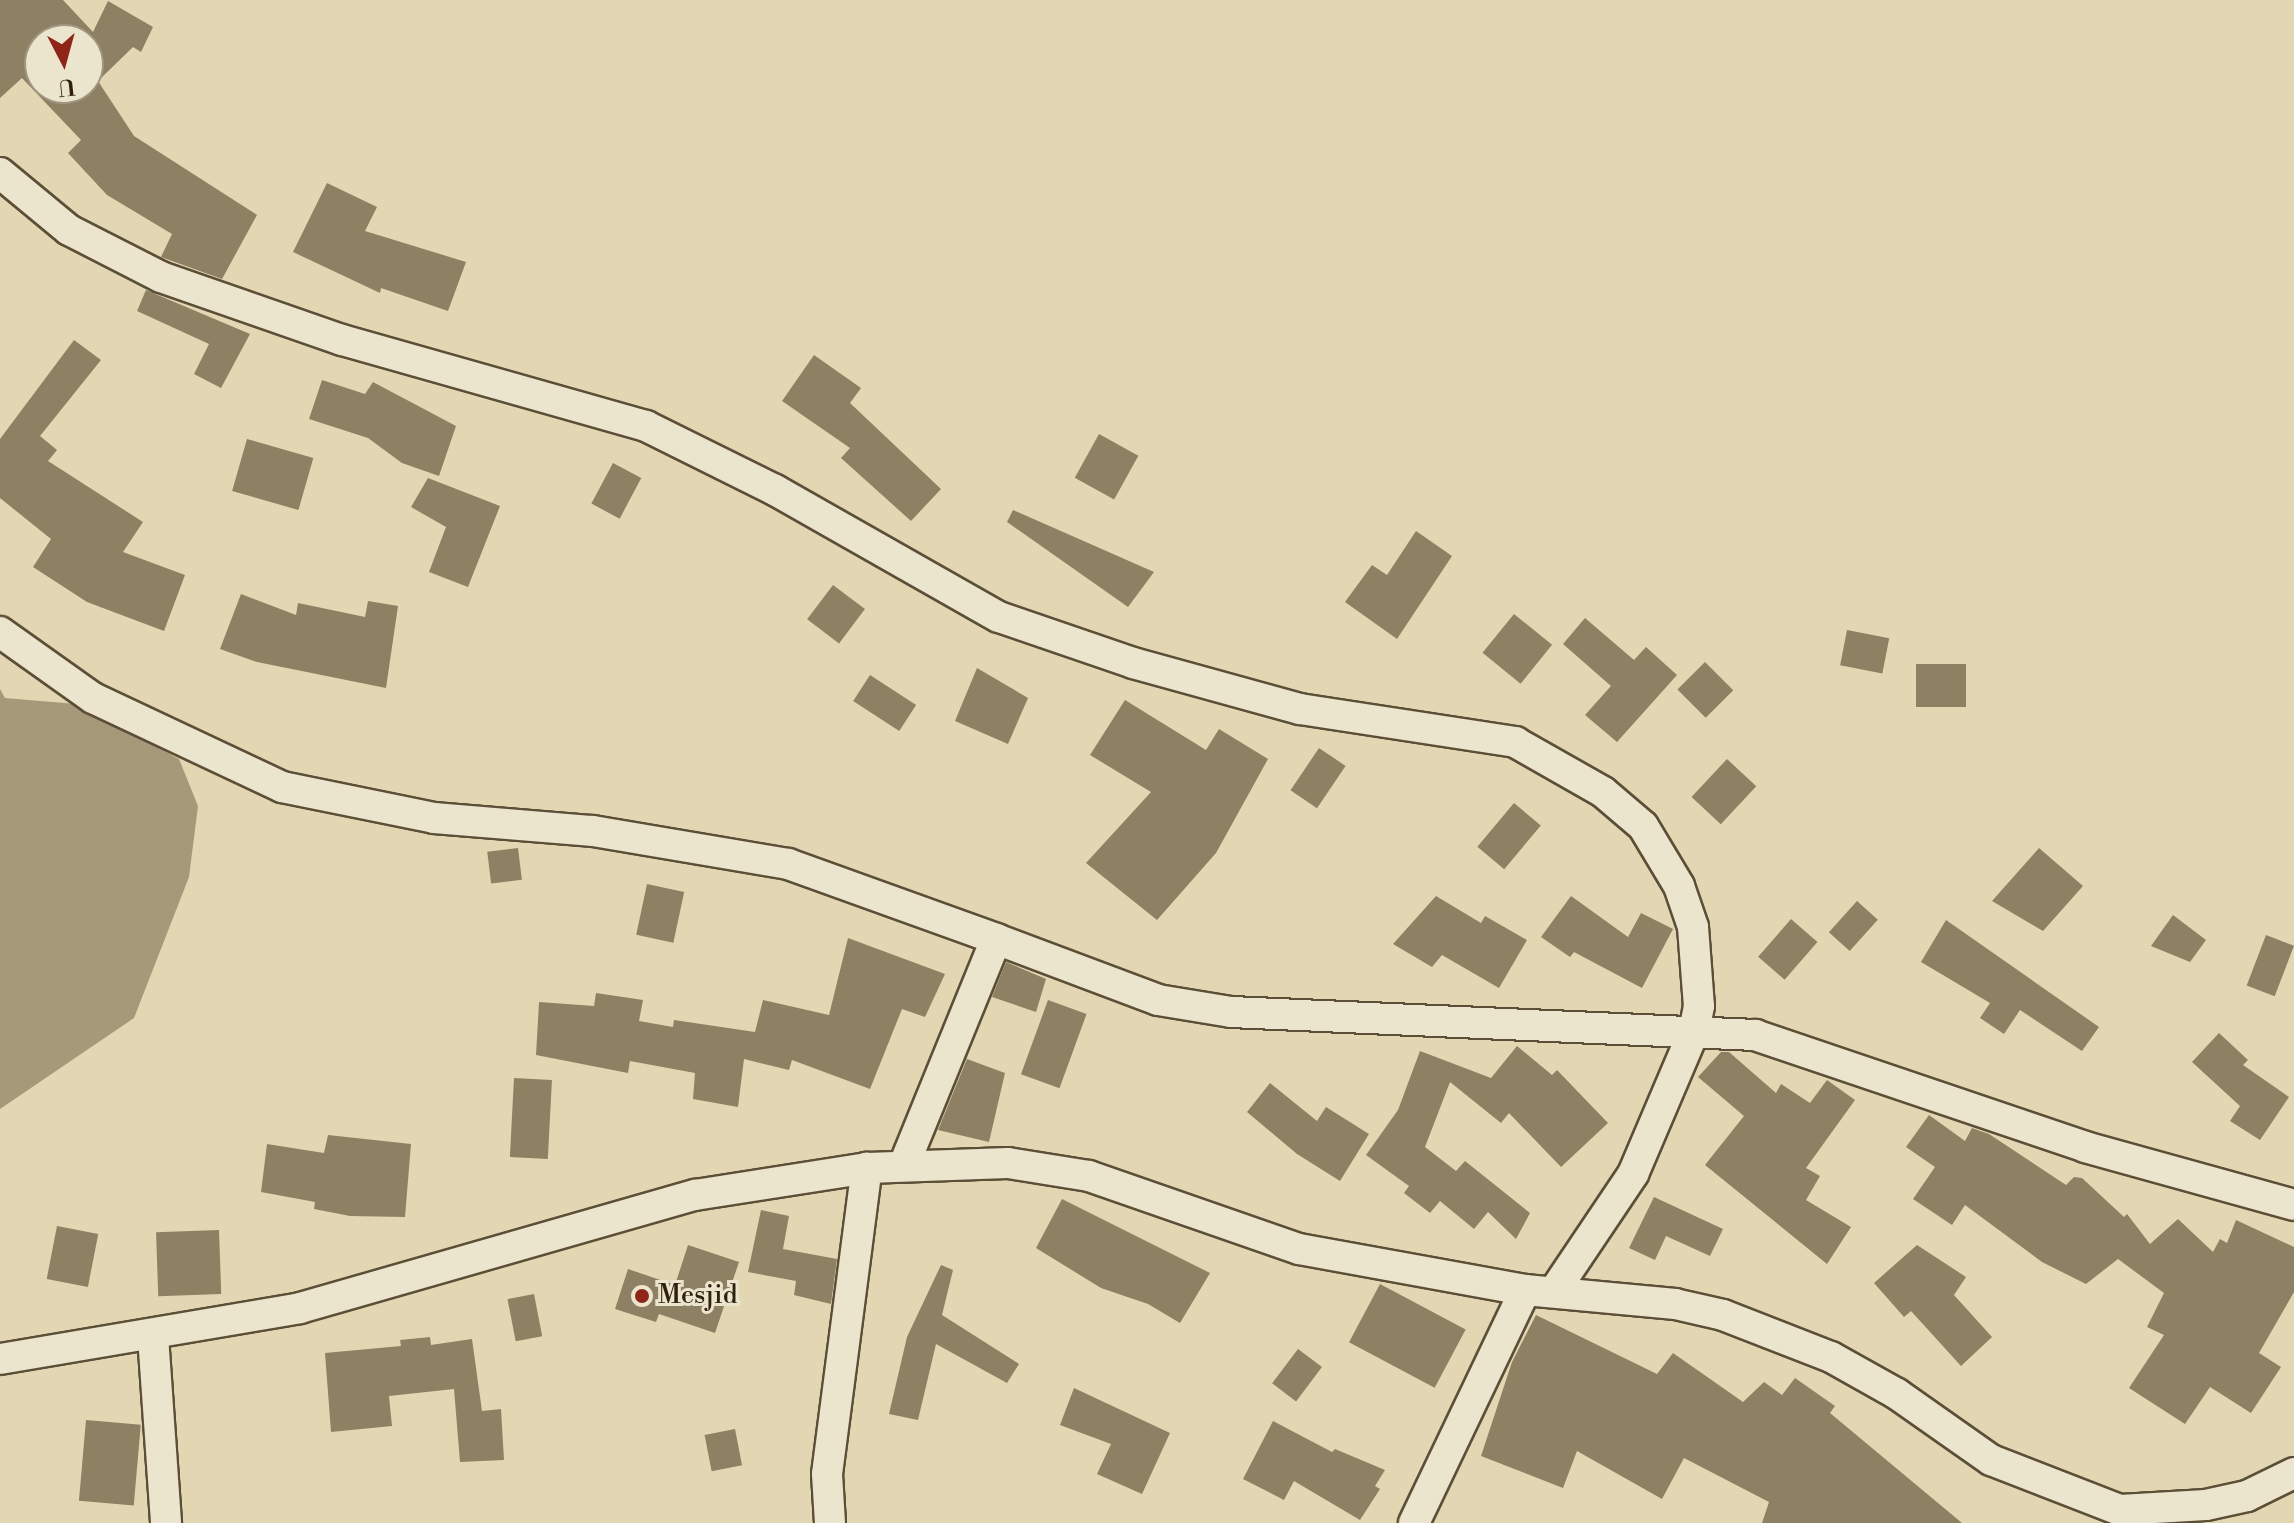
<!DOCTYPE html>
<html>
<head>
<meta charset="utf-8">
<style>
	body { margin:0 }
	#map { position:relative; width:2294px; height:1523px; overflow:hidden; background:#e2d7b2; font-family:"Libre Bodoni",serif }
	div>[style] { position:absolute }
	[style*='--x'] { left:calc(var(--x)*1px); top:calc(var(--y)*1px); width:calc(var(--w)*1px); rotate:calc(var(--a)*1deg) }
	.water>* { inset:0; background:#a5997a }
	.building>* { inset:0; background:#8d8063; transform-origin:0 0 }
	.roads { filter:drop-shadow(2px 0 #5c4e37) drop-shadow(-2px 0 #5c4e37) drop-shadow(0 2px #5c4e37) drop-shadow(0 -2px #5c4e37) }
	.street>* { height:30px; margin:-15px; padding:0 15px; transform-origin:15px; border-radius:15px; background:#ece5cd }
	.dots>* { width:22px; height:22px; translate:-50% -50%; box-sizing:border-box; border:4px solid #ece5cd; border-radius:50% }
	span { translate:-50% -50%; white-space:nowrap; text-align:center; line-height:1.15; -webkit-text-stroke:6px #ece5cd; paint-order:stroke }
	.poi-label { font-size:26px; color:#30210e }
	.left { translate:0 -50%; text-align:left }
	.north { position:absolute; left:24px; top:24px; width:80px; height:80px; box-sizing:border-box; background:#ece5cd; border:2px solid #a19781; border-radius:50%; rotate:174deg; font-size:22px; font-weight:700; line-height:32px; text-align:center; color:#30210e }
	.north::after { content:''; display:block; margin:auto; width:28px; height:36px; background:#8f2418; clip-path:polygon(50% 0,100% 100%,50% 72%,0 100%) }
</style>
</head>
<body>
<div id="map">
	<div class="water">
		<i style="clip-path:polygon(0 689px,5px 698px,76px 704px,179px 759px,198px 806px,189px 877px,134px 1018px,0 1109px)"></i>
	</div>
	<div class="building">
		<i style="clip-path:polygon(evenodd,0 0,63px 0,93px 32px,108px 1px,153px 27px,141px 52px,133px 47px,98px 81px,134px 136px,257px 215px,222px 279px,161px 257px,172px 234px,107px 195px,68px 153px,81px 140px,22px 78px,0 98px,0 0,40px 40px,88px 40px,88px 88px,40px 88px,40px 40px)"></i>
		<i style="clip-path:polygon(327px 183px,377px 207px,365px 231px,466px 262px,448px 311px,381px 288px,380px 293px,293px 252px)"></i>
		<i style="clip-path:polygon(146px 290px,250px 334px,221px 388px,194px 374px,209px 344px,137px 311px)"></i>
		<i style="clip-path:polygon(74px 340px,101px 360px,40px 436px,57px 450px,48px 461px,143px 522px,123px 552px,185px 575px,164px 631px,87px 602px,33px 567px,51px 539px,0 498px,0 439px)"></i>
		<i style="clip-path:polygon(814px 355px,861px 388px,850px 403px,941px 489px,911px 521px,841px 458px,850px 448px,782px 401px)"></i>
		<i style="clip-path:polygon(322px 380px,365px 394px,373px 382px,456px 426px,439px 476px,402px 463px,368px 438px,309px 419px)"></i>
		<i style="left:1099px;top:434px;width:45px;height:50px;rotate:29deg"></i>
		<i style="left:247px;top:439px;width:69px;height:54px;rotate:16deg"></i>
		<i style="left:613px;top:463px;width:32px;height:46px;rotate:28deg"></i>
		<i style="clip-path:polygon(428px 478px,500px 506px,468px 587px,429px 572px,446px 527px,411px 507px)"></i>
		<i style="clip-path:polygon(1013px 510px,1154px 572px,1128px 607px,1007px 522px)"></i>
		<i style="clip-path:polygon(1416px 531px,1452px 556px,1397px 639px,1345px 602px,1372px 565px,1387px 575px)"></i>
		<i style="left:833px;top:585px;width:40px;height:43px;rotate:37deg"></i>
		<i style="clip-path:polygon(241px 594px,296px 615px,298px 603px,365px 617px,368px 601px,398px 606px,386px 688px,257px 662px,220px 649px)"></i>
		<i style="left:1514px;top:614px;width:49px;height:50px;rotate:39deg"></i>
		<i style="clip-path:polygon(1585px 618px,1634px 660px,1646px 647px,1677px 675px,1617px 742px,1585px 715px,1611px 686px,1563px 644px)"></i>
		<i style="left:1847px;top:630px;width:43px;height:36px;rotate:11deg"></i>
		<i style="left:1705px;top:662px;width:40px;height:39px;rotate:45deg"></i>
		<i style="left:1916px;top:664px;width:50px;height:43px"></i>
		<i style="clip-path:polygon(977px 668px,1028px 698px,1008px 744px,955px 721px)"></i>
		<i style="left:870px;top:675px;width:55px;height:31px;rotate:33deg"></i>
		<i style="clip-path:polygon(1125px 700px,1206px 750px,1219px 729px,1268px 759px,1216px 853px,1157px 920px,1086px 863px,1151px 792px,1090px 755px)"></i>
		<i style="left:1319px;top:748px;width:32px;height:51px;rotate:34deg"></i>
		<i style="left:1727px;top:759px;width:40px;height:52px;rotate:43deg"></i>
		<i style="left:1514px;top:803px;width:35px;height:57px;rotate:40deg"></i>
		<i style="left:518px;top:848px;width:32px;height:31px;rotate:83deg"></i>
		<i style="clip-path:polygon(2039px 848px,2083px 886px,2043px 931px,1992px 901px)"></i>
		<i style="left:647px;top:884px;width:38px;height:52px;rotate:12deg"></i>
		<i style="clip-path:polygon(1436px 896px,1481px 923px,1485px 916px,1527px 940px,1499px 988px,1442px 955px,1432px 967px,1393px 944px)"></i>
		<i style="clip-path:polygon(1571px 896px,1628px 937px,1641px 913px,1673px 929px,1642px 988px,1574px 952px,1570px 957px,1541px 937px)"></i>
		<i style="left:1857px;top:901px;width:28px;height:42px;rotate:42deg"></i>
		<i style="clip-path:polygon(2173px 915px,2206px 940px,2190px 962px,2151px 946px)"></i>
		<i style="left:1791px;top:919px;width:35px;height:50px;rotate:41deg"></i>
		<i style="clip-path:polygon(1946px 920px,2099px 1027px,2082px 1051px,2020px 1010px,2004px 1034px,1980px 1018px,1990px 1003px,1921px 962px)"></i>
		<i style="left:2266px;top:935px;width:30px;height:54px;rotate:21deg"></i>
		<i style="clip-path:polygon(848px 938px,945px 974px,925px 1017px,902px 1009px,870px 1089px,792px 1060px,789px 1070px,744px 1059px,738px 1107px,693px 1099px,695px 1073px,630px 1061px,628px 1073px,536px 1055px,539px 1002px,594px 1006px,596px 993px,643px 1000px,639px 1021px,673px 1027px,674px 1020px,755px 1032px,763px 1000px,829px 1015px)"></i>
		<i style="clip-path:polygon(1006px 962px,1046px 979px,1036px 1012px,992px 997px)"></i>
		<i style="left:1048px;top:1000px;width:41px;height:79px;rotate:20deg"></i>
		<i style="clip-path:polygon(2219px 1033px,2248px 1060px,2243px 1065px,2289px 1097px,2260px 1140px,2230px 1121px,2240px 1106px,2192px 1062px)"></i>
		<i style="clip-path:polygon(1517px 1046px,1552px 1075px,1557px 1070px,1608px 1123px,1561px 1167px,1509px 1113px,1501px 1123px,1450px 1082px,1425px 1147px,1456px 1171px,1465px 1161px,1530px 1213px,1516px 1239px,1488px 1212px,1474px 1229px,1440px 1201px,1430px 1213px,1404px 1193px,1409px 1186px,1366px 1155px,1398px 1110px,1420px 1051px,1491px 1078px)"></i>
		<i style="clip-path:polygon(1721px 1052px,1729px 1052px,1776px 1093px,1781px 1084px,1810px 1103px,1827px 1080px,1855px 1100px,1806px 1168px,1820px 1176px,1806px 1200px,1851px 1227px,1827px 1264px,1705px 1165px,1744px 1116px,1698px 1077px)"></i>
		<i style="clip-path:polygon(967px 1059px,1005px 1073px,989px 1142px,938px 1130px)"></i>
		<i style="left:514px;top:1078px;width:38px;height:79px;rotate:3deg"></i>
		<i style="clip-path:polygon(1270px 1083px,1317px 1121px,1326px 1107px,1369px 1134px,1340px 1181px,1297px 1154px,1247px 1112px)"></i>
		<i style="clip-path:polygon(1929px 1115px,1965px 1141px,1972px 1128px,1989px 1134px,2066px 1185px,2074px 1177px,2082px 1178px,2124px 1217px,2127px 1214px,2150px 1244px,2178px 1219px,2213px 1252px,2220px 1239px,2227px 1243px,2236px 1220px,2294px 1247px,2294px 1292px,2259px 1353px,2281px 1367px,2251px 1413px,2210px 1387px,2185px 1424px,2129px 1388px,2164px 1335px,2147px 1327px,2164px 1293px,2118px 1259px,2086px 1284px,2042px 1262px,1965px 1205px,1952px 1225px,1913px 1199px,1935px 1167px,1906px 1147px)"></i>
		<i style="clip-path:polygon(328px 1135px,411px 1144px,405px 1217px,350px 1216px,314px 1209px,315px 1202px,261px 1192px,267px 1144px,324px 1153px)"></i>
		<i style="clip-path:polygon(1654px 1197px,1723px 1229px,1710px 1256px,1666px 1236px,1655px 1260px,1629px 1248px)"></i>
		<i style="clip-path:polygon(1062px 1199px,1210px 1273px,1180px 1323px,1148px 1304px,1101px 1288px,1036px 1248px)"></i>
		<i style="clip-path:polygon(761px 1210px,789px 1216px,783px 1249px,837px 1259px,831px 1304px,794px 1295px,796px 1281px,748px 1272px)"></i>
		<i style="left:57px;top:1226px;width:42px;height:54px;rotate:11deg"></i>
		<i style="left:219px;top:1230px;width:64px;height:63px;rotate:88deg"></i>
		<i style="clip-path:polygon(688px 1245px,739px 1262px,715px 1333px,659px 1314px,656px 1322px,615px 1309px,628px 1269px,675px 1285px)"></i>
		<i style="clip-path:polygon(1917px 1245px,1966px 1277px,1954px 1295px,1992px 1337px,1961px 1366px,1911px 1311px,1904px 1317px,1874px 1283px)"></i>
		<i style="clip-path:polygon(941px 1265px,953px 1270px,942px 1315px,1019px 1364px,1007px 1383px,936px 1344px,918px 1420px,889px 1414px,907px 1337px)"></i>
		<i style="left:1380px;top:1284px;width:97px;height:66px;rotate:28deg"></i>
		<i style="left:534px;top:1294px;width:43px;height:27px;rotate:79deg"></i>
		<i style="clip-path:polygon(1536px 1315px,1657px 1374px,1673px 1353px,1743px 1402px,1764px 1382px,1782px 1395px,1795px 1378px,1835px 1406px,1830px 1413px,1962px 1523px,1762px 1523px,1769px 1502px,1684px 1458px,1662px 1499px,1577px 1451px,1563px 1488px,1481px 1456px,1512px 1362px)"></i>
		<i style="clip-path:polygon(430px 1337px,431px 1345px,472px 1339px,482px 1411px,501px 1409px,504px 1460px,460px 1462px,454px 1389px,389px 1396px,392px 1426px,331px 1432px,325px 1353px,401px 1346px,400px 1340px)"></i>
		<i style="left:1298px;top:1349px;width:30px;height:43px;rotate:37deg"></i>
		<i style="clip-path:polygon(1074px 1388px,1170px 1433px,1142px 1494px,1097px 1474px,1111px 1444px,1060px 1425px)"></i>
		<i style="left:86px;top:1420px;width:55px;height:81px;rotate:5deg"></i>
		<i style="clip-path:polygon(1273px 1421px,1332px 1452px,1335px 1449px,1385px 1470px,1375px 1486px,1380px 1489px,1360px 1520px,1294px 1481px,1284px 1500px,1243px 1479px)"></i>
		<i style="left:735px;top:1429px;width:37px;height:31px;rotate:79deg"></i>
	</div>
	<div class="roads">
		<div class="street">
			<i style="--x:0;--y:173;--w:89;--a:39.6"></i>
			<i style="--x:69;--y:230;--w:103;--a:27.1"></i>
			<i style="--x:161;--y:277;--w:192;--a:19.2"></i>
			<i style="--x:342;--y:340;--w:316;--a:15.8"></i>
			<i style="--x:646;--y:426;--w:144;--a:26.4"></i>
			<i style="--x:775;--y:490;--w:257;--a:29.6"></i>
			<i style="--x:999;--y:617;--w:142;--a:18.9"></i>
			<i style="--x:1133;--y:663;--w:173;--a:15.4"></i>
			<i style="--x:1300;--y:709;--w:218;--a:8.7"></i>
			<i style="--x:1515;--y:742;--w:101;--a:29.6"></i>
			<i style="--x:1603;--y:792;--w:52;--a:40.4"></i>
			<i style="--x:1643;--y:826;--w:70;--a:59"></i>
			<i style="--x:1679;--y:886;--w:43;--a:71.1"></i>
			<i style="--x:1693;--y:927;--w:79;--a:85.7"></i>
			<i style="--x:1699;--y:1006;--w:25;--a:101"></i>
			<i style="--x:1694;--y:1031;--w:155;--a:113.1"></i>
			<i style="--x:1633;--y:1174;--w:140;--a:123.9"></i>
			<i style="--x:0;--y:632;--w:114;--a:35.4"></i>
			<i style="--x:93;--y:698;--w:209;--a:25.2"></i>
			<i style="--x:282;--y:787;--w:155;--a:11.5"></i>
			<i style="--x:434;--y:818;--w:160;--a:4.7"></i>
			<i style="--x:593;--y:831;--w:198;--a:9.6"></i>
			<i style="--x:788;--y:864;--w:221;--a:19.8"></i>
			<i style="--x:904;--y:1165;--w:244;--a:-67.8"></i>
			<i style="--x:996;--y:939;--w:173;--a:20.6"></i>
			<i style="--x:1158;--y:1000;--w:74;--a:9.3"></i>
			<i style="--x:1231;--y:1012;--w:525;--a:2.51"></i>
			<i style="--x:1755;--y:1035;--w:348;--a:18.7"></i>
			<i style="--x:2085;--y:1147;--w:217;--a:15.5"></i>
			<i style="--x:153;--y:1336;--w:187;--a:86"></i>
			<i style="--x:0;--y:1359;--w:304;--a:-9.6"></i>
			<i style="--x:300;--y:1308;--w:411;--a:-16"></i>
			<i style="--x:695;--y:1195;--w:174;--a:-8.9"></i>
			<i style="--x:867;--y:1168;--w:141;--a:-2"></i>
			<i style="--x:1008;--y:1163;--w:82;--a:9.1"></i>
			<i style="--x:1089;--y:1176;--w:222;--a:19.2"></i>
			<i style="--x:1299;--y:1249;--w:230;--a:10.3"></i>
			<i style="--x:1525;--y:1290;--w:151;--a:5.3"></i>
			<i style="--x:1675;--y:1304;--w:49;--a:12.9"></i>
			<i style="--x:1723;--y:1315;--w:116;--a:21.3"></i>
			<i style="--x:1831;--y:1357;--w:76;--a:29.3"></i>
			<i style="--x:1897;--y:1394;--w:115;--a:35.1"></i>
			<i style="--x:1991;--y:1460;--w:138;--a:21.2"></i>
			<i style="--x:2120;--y:1510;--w:86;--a:-3.3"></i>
			<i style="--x:2206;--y:1505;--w:42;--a:-12.4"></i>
			<i style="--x:2247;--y:1496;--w:52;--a:-26.1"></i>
			<i style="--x:830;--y:1523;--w:49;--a:-93.5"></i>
			<i style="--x:827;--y:1474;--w:309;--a:-82.6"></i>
			<i style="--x:1414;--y:1523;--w:258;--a:-64.5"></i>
		</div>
	</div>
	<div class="dots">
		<i style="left:642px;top:1296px;background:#8f2418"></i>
	</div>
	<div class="poi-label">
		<span class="left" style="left:658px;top:1296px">Mesjid</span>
	</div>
	<div class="north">U</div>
</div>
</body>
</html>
